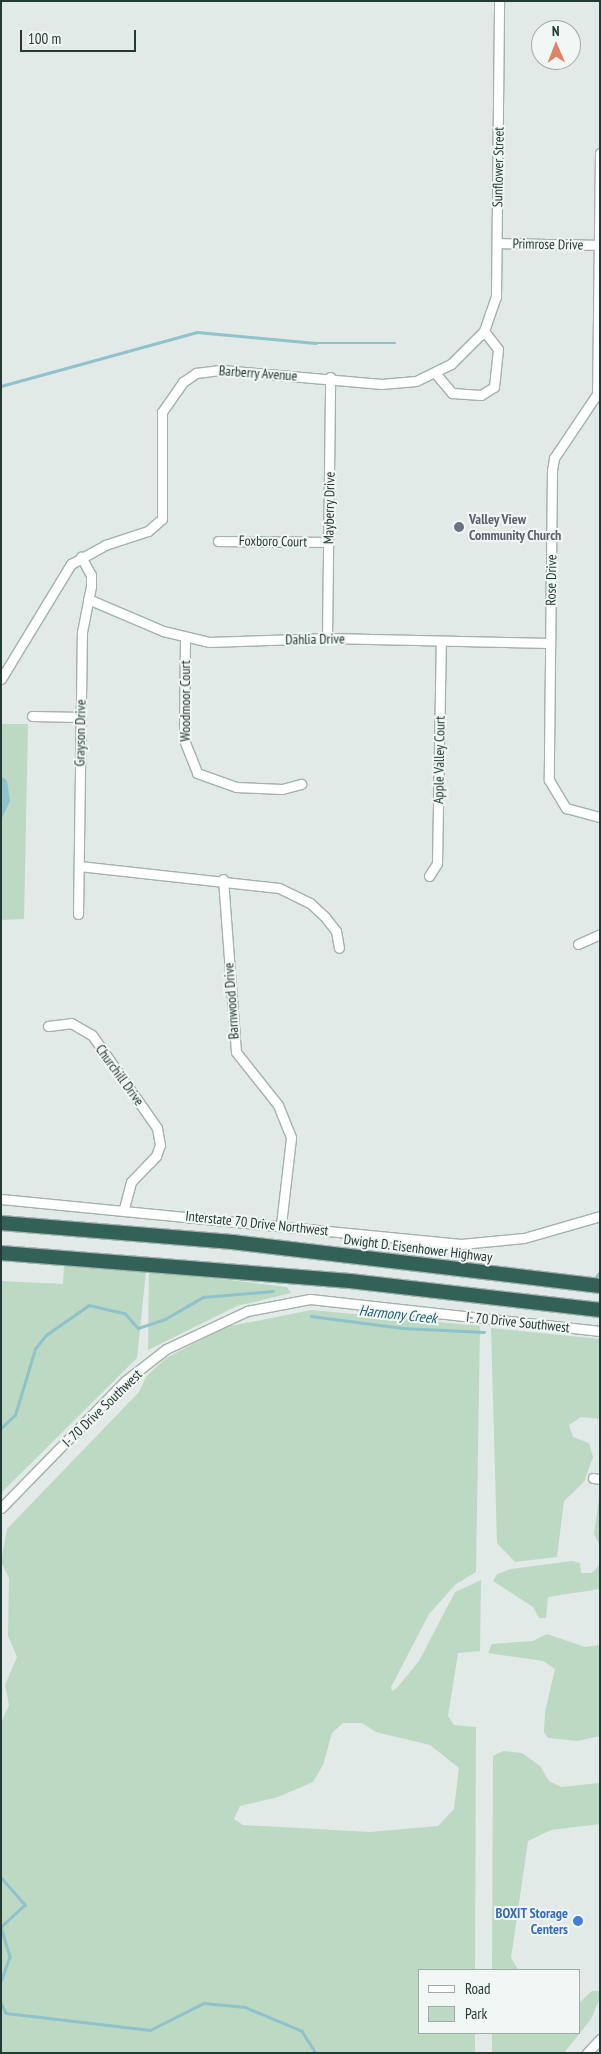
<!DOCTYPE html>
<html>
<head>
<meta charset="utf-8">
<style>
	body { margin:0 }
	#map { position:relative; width:601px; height:2054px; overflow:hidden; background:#e1eae6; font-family:"PT Sans Narrow",sans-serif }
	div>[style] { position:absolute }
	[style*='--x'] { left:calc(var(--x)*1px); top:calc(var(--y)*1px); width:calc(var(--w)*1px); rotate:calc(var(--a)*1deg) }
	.green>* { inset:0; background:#bcd9c4 }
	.water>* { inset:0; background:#8fc2ca }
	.stream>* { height:2.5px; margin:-1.25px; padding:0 1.25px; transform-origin:1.25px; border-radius:1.25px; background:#8fc2ca }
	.roads { filter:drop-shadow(1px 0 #a4b1ad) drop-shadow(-1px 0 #a4b1ad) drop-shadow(0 1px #a4b1ad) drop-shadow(0 -1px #a4b1ad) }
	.minor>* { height:9px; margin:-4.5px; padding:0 4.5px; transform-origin:4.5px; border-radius:4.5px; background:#fff }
	.highway>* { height:14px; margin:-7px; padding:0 7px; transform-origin:7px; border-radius:7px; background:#326257 }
	.dots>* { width:14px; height:14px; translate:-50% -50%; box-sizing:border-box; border:2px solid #f1f7f4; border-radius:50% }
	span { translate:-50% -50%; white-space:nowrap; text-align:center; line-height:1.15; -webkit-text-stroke:4px #f1f7f4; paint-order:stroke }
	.street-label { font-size:14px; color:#233933 }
	.worship-label { font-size:14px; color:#5b616d; font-weight:700 }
	.left { translate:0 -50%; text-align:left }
	.shop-label { font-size:14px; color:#366cbe; font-weight:700 }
	.right { translate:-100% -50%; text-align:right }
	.water-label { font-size:15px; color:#24636f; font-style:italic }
	.frame { position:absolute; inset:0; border:2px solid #233933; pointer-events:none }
	.legend { position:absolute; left:418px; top:1969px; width:162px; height:65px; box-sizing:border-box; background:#f1f7f4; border:1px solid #9faba7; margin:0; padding:6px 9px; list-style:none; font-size:15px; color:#233933 }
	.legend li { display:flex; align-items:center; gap:10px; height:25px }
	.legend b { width:25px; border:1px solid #9faba7 }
	.north { position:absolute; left:531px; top:20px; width:50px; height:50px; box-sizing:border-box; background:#f1f7f4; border:1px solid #9faba7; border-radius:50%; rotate:359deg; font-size:14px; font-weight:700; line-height:20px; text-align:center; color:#233933 }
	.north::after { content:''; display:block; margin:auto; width:18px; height:22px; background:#e38366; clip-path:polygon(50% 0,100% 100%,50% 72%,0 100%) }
	.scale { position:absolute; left:20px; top:30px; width:116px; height:22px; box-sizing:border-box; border:2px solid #233933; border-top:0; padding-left:6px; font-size:15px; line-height:18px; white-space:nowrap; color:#233933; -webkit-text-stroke:4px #f1f7f4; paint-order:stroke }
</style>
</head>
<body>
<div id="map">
	<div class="green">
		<i style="clip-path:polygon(1px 724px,28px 724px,24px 919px,1px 920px)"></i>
		<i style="clip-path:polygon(68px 1264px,146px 1271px,137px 1358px,1px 1493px,1px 1281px,63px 1284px,64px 1267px)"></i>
		<i style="clip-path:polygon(149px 1270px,287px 1287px,291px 1293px,237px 1306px,148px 1350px)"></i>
		<i style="clip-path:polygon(evenodd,311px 1310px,480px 1326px,476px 1572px,456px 1584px,429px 1614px,391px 1687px,392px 1691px,397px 1688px,419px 1661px,455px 1592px,481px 1580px,480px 1651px,458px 1653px,448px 1716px,454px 1725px,476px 1727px,475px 1970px,420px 1970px,420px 2033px,475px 2033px,475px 2053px,1px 2053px,1px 1723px,9px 1705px,5px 1685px,17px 1657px,8px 1636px,9px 1578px,1px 1562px,7px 1529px,139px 1392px,146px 1377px,166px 1358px,226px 1327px,311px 1310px,362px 1723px,376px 1732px,430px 1745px,459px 1768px,454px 1809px,438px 1826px,370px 1832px,243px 1825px,234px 1819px,240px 1806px,278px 1797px,313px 1782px,323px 1765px,332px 1733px,343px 1723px,362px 1723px)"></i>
		<i style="clip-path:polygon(491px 1328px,600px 1339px,600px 1419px,581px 1417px,569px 1425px,573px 1437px,589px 1443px,593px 1457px,584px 1482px,564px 1501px,557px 1557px,515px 1562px,497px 1543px)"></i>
		<i style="clip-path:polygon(600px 1492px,600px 1546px,594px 1534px)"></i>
		<i style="clip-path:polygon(572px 1561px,580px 1563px,581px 1573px,592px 1573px,600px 1564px,600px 1589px,548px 1597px,546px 1618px,539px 1618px,533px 1607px,493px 1581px,497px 1574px,511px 1569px)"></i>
		<i style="clip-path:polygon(547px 1634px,585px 1647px,600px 1645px,600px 1736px,577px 1741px,548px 1738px,544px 1732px,545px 1712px,555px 1669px,543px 1661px,488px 1653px,492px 1644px,533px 1641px)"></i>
		<i style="clip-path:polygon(503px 1751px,522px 1753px,540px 1766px,549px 1781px,561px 1787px,600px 1783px,600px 1824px,551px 1830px,528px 1841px,511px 1958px,518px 1970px,492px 1970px,493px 1756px)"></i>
		<i style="clip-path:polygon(592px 1991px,600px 1991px,600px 1998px,591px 2019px,564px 2053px,492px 2053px,492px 2033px,580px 2033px,580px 2002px)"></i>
	</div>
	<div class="water">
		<i style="clip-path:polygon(1px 776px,7px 781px,10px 801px,1px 820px)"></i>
	</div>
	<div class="stream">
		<i style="--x:1;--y:386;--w:203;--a:-15.4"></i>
		<i style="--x:197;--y:332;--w:119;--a:5.3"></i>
		<i style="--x:315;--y:343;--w:80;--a:0"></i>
		<i style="--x:595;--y:1278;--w:8;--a:-50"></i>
		<i style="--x:311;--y:1316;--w:92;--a:7.5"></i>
		<i style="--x:402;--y:1328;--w:82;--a:2.8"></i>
		<i style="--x:1;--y:1428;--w:19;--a:-43"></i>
		<i style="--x:15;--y:1415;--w:69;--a:-73.1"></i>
		<i style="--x:35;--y:1349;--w:18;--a:-52"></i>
		<i style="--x:46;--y:1335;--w:52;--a:-34.9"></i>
		<i style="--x:89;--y:1305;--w:37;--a:13"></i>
		<i style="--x:125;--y:1313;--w:20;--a:49"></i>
		<i style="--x:138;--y:1328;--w:28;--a:-18"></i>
		<i style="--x:165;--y:1319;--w:44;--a:-30.1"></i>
		<i style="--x:203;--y:1297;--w:70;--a:-4.9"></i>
		<i style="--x:1;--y:1877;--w:37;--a:49"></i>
		<i style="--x:25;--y:1905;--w:33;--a:137"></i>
		<i style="--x:1;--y:1927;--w:31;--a:73"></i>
		<i style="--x:10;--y:1957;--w:27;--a:110"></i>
		<i style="--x:1;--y:2003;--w:11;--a:63"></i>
		<i style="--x:6;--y:2013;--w:145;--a:6.7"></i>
		<i style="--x:150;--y:2030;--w:60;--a:-26.6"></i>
		<i style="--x:204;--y:2003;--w:41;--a:5.6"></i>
		<i style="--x:245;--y:2007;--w:62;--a:22.8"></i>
		<i style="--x:302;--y:2031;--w:26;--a:58"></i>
	</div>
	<div class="roads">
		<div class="minor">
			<i style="--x:600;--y:153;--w:241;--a:90.7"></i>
			<i style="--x:597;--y:394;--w:77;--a:123.9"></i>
			<i style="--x:554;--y:458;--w:12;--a:99"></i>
			<i style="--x:552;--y:470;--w:310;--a:90.6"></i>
			<i style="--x:549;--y:780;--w:33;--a:59"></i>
			<i style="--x:566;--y:808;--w:35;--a:15"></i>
			<i style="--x:497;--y:243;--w:103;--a:1.1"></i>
			<i style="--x:436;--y:374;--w:25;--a:50"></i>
			<i style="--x:452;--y:393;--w:29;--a:4"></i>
			<i style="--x:481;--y:395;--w:15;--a:-32"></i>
			<i style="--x:494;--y:387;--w:38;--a:-84"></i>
			<i style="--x:498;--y:349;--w:23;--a:-128"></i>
			<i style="--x:218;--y:541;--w:110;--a:0.5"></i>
			<i style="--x:88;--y:599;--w:82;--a:23.1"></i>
			<i style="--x:163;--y:631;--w:47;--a:13.4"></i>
			<i style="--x:209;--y:642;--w:118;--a:-1.9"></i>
			<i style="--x:327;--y:638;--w:223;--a:1.3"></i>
			<i style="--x:327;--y:638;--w:261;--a:-89.3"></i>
			<i style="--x:185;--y:639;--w:101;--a:90.6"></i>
			<i style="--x:184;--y:740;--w:35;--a:68"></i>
			<i style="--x:197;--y:773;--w:41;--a:19.7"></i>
			<i style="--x:236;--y:787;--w:46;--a:2.5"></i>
			<i style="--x:282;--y:789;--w:20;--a:-15"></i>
			<i style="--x:1;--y:679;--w:135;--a:-58.7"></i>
			<i style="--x:71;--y:564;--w:39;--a:-29"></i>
			<i style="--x:105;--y:545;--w:45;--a:-18"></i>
			<i style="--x:148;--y:531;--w:18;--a:-41"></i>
			<i style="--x:162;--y:519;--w:107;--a:-90"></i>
			<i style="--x:162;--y:412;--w:37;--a:-55"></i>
			<i style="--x:183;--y:382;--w:16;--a:-35"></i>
			<i style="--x:196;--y:373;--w:26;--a:-7"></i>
			<i style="--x:222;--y:370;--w:160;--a:5"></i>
			<i style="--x:381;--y:384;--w:35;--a:-5"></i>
			<i style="--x:416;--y:381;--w:39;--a:-26"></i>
			<i style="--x:451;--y:364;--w:47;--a:-45"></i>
			<i style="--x:484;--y:331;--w:36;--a:-71"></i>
			<i style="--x:496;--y:297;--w:296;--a:-89.4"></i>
			<i style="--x:32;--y:716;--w:48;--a:1.2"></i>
			<i style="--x:79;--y:866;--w:201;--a:6.3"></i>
			<i style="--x:279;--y:888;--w:34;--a:26"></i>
			<i style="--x:310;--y:903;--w:21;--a:43"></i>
			<i style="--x:325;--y:917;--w:18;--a:52"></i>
			<i style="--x:336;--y:931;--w:17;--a:80"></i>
			<i style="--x:429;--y:876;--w:15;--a:-58"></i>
			<i style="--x:437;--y:863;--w:222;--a:-89"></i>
			<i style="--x:223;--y:879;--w:173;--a:85.7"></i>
			<i style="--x:236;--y:1052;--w:68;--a:51.6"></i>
			<i style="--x:278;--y:1105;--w:35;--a:68"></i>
			<i style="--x:291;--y:1138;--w:88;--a:96.6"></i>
			<i style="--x:78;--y:914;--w:282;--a:-89.2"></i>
			<i style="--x:82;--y:632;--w:47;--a:-78.9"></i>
			<i style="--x:91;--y:586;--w:11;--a:-90"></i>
			<i style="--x:91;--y:575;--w:21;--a:-119"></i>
			<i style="--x:578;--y:944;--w:24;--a:-24"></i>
			<i style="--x:48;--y:1026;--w:23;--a:-7"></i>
			<i style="--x:71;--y:1023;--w:24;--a:30"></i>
			<i style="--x:92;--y:1035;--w:113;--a:55"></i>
			<i style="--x:157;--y:1128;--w:17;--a:80"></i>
			<i style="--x:160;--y:1145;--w:12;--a:110"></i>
			<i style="--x:156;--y:1156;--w:36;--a:134"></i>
			<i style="--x:131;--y:1182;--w:28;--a:105"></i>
			<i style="--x:1;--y:1199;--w:462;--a:5.6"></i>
			<i style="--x:461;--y:1244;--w:63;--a:-5.4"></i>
			<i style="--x:524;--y:1238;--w:79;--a:-16.1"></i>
			<i style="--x:593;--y:1478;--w:7;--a:8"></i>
			<i style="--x:1;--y:1508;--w:177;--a:-45.7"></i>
			<i style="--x:125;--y:1381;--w:52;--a:-38"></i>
			<i style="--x:166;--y:1349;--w:89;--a:-25.1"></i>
			<i style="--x:247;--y:1311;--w:64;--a:-10.8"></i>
			<i style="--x:310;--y:1299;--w:292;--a:6.3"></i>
			<i style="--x:587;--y:2053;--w:19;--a:-47"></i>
		</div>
		<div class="highway">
			<i style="--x:1;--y:1223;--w:232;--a:4.7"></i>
			<i style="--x:232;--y:1242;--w:371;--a:6.8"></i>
			<i style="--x:1;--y:1253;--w:350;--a:4.6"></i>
			<i style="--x:350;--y:1281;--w:252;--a:6.6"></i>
		</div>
	</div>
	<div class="dots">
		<i style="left:459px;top:527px;background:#6b7280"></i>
		<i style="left:578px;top:1921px;background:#3f7fe0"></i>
	</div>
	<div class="street-label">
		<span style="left:498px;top:167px;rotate:-89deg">Sunflower Street</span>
		<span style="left:548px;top:244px;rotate:1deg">Primrose Drive</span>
		<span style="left:258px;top:373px;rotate:4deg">Barberry Avenue</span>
		<span style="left:329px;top:508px;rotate:-89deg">Mayberry Drive</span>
		<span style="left:273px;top:541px;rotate:1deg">Foxboro Court</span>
		<span style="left:551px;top:580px;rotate:-89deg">Rose Drive</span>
		<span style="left:315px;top:639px;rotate:-1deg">Dahlia Drive</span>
		<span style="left:185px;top:701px;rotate:-90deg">Woodmoor Court</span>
		<span style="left:80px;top:733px;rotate:-89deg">Grayson Drive</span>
		<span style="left:439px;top:760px;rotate:-89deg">Apple Valley Court</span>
		<span style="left:231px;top:1001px;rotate:-94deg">Barnwood Drive</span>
		<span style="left:120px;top:1075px;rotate:54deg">Churchill Drive</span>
		<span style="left:257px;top:1223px;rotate:6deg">Interstate 70 Drive Northwest</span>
		<span style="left:418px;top:1248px;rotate:7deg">Dwight D. Eisenhower Highway</span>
		<span style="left:518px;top:1322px;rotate:6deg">I- 70 Drive Southwest</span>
		<span style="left:102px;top:1408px;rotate:-44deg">I- 70 Drive Southwest</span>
	</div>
	<div class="worship-label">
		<span class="left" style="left:469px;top:527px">Valley View<br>Community Church</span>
	</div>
	<div class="shop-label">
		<span class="right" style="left:568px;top:1921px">BOXIT Storage<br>Centers</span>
	</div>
	<div class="water-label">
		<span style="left:398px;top:1314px;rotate:6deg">Harmony Creek</span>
	</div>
	<div class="frame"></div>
	<ul class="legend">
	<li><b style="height:6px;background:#fff"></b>Road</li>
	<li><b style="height:14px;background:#bcd9c4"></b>Park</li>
	</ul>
	<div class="north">N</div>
	<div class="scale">100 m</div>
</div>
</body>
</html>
